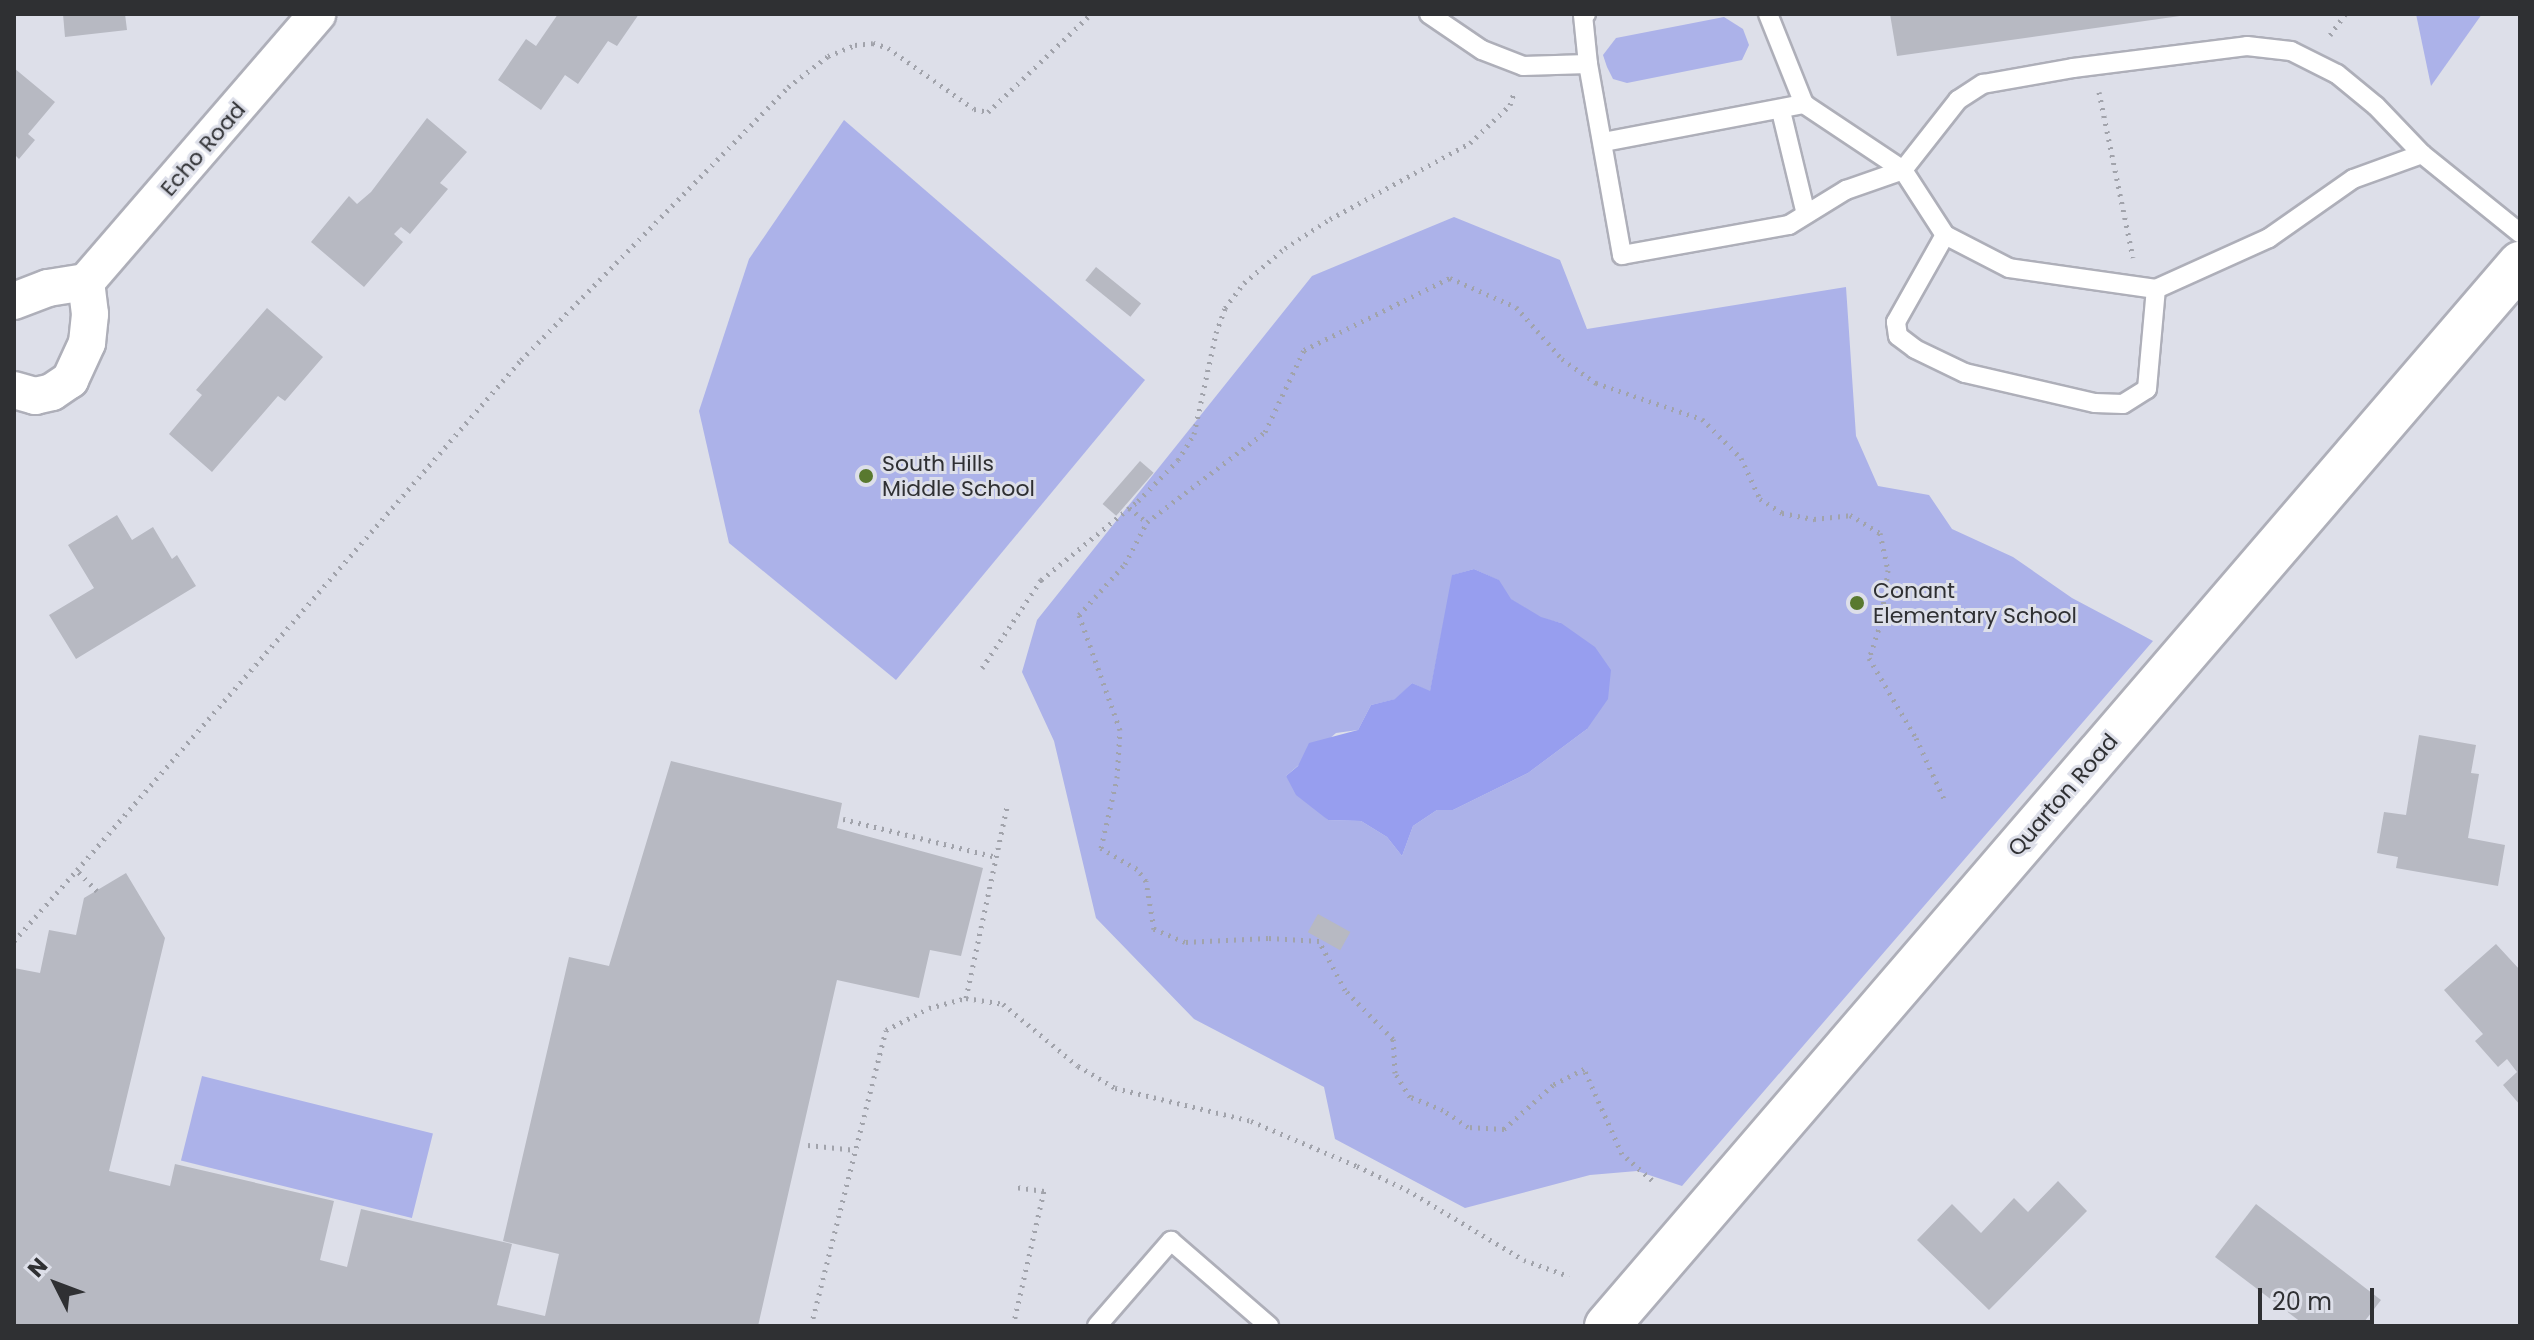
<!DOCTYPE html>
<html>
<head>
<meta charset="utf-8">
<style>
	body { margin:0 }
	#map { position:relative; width:2534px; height:1340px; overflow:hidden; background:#dddfe9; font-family:Poppins,sans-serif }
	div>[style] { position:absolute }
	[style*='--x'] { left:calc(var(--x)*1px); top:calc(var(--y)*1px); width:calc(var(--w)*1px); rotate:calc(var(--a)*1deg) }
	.green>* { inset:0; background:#acb2e9; transform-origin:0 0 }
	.water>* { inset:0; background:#979eef }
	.building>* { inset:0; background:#b7b9c2; transform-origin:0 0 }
	.path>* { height:5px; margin-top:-2.5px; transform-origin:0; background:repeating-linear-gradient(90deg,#a1a3ab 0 2px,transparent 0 8px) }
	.roads { filter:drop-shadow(2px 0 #aeafb9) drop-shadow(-2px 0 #aeafb9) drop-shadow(0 2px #aeafb9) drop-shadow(0 -2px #aeafb9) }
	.service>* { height:18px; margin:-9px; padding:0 9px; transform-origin:9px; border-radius:9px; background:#fff }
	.minor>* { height:36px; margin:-18px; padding:0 18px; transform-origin:18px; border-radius:18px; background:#fff }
	.tertiary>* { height:44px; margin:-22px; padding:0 22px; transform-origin:22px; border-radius:22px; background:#fff }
	.dots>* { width:22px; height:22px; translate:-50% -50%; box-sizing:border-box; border:4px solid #dddfe9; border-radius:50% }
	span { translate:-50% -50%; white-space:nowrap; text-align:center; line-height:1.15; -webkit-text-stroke:6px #dddfe9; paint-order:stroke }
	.street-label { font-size:22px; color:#2f3033 }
	.poi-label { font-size:22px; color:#2f3033 }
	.left { translate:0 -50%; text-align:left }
	.frame { position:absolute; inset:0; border:16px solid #2f3033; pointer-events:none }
	.north { position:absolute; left:16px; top:1244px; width:80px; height:80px; -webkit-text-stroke:6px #dddfe9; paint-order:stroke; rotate:312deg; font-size:22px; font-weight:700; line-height:32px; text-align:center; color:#2f3033 }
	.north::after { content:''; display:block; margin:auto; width:28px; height:36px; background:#2f3033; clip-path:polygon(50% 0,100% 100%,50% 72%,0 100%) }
	.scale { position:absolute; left:2258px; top:1288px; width:116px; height:36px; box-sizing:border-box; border:4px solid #2f3033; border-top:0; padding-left:10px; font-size:24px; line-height:28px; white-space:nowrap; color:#2f3033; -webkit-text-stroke:6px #dddfe9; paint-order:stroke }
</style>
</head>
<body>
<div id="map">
	<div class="green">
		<i style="clip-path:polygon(2416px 14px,2482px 14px,2431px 86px)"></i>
		<i style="clip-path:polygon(1724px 17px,1743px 29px,1749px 45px,1742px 60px,1627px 83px,1613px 79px,1607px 67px,1603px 55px,1616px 38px)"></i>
		<i style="clip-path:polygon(844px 120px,1145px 380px,896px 680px,729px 543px,699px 411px,749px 259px)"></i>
		<i style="clip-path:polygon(evenodd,1454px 217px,1560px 260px,1587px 329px,1846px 287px,1856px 436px,1878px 486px,1929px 495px,1952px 529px,2013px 557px,2072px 598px,2153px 641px,1682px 1186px,1637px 1171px,1590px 1175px,1465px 1208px,1335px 1139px,1324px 1087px,1194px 1019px,1096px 918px,1054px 741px,1022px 672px,1037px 620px,1312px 276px,1454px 217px,1474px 569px,1498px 580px,1510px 599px,1541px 618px,1561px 623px,1587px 729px,1528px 773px,1453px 810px,1437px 810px,1413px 826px,1402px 856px,1387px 837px,1361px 821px,1328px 820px,1286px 776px,1336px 733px,1358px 730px,1371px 705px,1396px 699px,1412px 683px,1430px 692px,1453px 575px,1474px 569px)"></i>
		<i style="left:202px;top:1076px;width:238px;height:87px;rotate:14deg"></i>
	</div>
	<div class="water">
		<i style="clip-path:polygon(1474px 569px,1499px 580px,1511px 599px,1541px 617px,1561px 623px,1595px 647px,1611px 670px,1608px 699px,1587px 729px,1528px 773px,1453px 810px,1437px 810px,1413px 826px,1402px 856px,1387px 837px,1361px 821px,1328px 820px,1296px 795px,1286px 776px,1298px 766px,1309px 743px,1358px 730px,1371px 705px,1395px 699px,1412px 683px,1430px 691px,1452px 575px)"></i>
	</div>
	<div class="building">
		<i style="clip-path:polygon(63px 14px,125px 14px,127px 30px,65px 37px)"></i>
		<i style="clip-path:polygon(558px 14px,639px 14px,617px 46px,608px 41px,578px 84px,565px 75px,541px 110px,498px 80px,526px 39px,536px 46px)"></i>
		<i style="clip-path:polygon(1890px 14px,2180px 14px,2180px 16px,1897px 56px)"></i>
		<i style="clip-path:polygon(14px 68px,55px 102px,28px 134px,35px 140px,19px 159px,14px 154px)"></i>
		<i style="clip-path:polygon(427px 118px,467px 152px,440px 183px,448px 189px,410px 234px,401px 227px,394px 234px,403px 242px,364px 287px,311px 242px,349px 196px,357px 204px,371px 192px)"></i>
		<i style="left:1096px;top:267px;width:58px;height:17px;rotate:39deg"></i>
		<i style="clip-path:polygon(267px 308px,323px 357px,285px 401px,278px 396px,212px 472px,169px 434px,202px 395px,196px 390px)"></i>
		<i style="left:1140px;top:461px;width:18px;height:57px;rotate:41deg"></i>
		<i style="clip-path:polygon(117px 515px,132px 540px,153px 527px,172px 559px,177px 555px,196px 586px,76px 659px,49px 615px,94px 588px,68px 545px)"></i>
		<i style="clip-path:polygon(2419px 735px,2476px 745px,2471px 773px,2479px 774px,2468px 838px,2505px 845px,2498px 886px,2396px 868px,2398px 857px,2377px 853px,2384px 812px,2406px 815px)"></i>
		<i style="clip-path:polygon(671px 761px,842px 803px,837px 828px,983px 868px,961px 956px,930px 950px,919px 998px,837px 980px,758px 1326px,14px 1326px,14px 968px,40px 973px,49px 930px,76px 935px,84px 898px,126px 873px,165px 938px,109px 1171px,170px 1186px,175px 1164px,334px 1201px,320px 1260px,347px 1267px,361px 1209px,512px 1244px,497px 1305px,545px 1316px,559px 1254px,503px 1241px,569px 957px,609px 966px)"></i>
		<i style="left:1318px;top:914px;width:37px;height:21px;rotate:29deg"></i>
		<i style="clip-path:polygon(2496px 944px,2520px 970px,2520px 1105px,2503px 1085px,2517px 1072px,2507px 1059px,2498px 1067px,2475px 1041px,2483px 1034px,2444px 990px)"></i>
		<i style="clip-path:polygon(2058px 1181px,2087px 1211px,1989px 1310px,1917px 1240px,1952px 1204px,1981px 1233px,2014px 1198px,2028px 1212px)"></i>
		<i style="clip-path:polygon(2256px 1204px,2381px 1300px,2361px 1326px,2306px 1326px,2215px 1257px)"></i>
	</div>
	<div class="path">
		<i style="--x:2330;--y:35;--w:26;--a:-54"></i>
		<i style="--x:2099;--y:92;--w:169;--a:78.4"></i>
		<i style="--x:1129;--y:508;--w:23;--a:38"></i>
		<i style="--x:982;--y:668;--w:106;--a:-56.2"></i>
		<i style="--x:1041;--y:580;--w:125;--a:-39.2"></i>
		<i style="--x:1138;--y:501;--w:57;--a:-45.7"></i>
		<i style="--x:1178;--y:460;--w:31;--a:-58"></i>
		<i style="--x:1194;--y:434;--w:103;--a:-77.7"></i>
		<i style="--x:1216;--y:333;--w:27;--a:-70"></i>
		<i style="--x:1225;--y:308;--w:31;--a:-53"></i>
		<i style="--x:1244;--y:283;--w:54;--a:-40.5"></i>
		<i style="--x:1285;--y:248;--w:54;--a:-32.8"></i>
		<i style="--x:1330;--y:219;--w:159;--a:-28.5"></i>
		<i style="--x:1470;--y:143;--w:55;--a:-43.5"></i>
		<i style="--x:1510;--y:105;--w:13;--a:-72"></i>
		<i style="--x:843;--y:819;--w:158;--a:13.9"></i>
		<i style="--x:97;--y:891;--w:29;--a:-134"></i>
		<i style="--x:77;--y:870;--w:676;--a:-48.96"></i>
		<i style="--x:521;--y:360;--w:382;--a:-45.6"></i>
		<i style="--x:788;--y:87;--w:51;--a:-37.8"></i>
		<i style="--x:828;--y:56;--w:29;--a:-22"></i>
		<i style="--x:855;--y:45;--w:18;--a:-6"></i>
		<i style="--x:873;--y:43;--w:16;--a:18"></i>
		<i style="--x:888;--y:48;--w:105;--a:35.3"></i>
		<i style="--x:974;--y:109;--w:14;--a:12"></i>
		<i style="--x:988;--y:112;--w:142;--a:-43.6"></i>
		<i style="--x:14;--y:941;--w:95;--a:-48.4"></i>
		<i style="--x:966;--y:998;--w:196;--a:-77.9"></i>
		<i style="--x:808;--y:1145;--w:48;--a:5.9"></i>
		<i style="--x:1652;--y:1180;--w:40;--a:-139"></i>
		<i style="--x:1622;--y:1154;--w:93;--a:-114.1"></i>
		<i style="--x:1584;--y:1069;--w:35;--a:153"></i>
		<i style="--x:1553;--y:1085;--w:66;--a:138.1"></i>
		<i style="--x:1504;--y:1129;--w:36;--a:-177"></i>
		<i style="--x:1468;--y:1127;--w:30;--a:-146"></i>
		<i style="--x:1443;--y:1110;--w:35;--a:-158"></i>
		<i style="--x:1410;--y:1097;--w:28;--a:-122"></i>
		<i style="--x:1395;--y:1073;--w:34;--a:-93"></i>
		<i style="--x:1393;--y:1039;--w:69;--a:-134.4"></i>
		<i style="--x:1345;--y:990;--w:55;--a:-118"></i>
		<i style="--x:1319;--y:941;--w:51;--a:-176.6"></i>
		<i style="--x:1268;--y:938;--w:83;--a:177.2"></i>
		<i style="--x:1185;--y:942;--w:34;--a:-157"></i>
		<i style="--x:1154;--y:929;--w:49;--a:-99.5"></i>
		<i style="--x:1146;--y:881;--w:15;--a:-127"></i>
		<i style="--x:1137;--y:869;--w:42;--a:-149.7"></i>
		<i style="--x:1101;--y:848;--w:72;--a:-77.1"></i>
		<i style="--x:1117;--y:778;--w:48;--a:-86.4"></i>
		<i style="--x:1120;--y:730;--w:122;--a:-109.6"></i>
		<i style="--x:1079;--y:615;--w:69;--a:-48"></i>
		<i style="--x:1125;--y:564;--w:47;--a:-62.4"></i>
		<i style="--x:1147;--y:522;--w:148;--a:-37.3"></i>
		<i style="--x:1265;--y:432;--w:91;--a:-64.6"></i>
		<i style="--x:1304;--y:350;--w:163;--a:-26.3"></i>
		<i style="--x:1450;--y:278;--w:72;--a:23.7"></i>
		<i style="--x:1516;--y:307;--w:69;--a:48.5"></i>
		<i style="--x:1562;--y:359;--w:42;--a:35.2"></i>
		<i style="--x:1596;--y:383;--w:112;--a:18.8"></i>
		<i style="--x:1702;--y:419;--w:55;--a:45"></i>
		<i style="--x:1741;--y:458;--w:45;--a:65.1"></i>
		<i style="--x:1760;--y:499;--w:26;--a:32"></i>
		<i style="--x:1782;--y:513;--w:33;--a:11"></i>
		<i style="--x:1814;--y:519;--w:36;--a:-6"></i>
		<i style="--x:1850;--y:515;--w:35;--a:31"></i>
		<i style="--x:1880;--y:533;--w:38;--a:78"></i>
		<i style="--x:1888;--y:570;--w:52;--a:97.7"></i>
		<i style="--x:1881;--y:622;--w:38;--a:108"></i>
		<i style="--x:1869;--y:658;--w:93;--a:59.6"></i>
		<i style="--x:1916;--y:738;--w:69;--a:65.3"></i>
		<i style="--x:811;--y:1326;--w:305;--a:-75.8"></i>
		<i style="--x:886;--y:1030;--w:48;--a:-27.1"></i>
		<i style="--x:929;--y:1008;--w:38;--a:-15"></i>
		<i style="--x:966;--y:998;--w:37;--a:9"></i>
		<i style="--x:1003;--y:1004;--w:97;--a:39.6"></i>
		<i style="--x:1078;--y:1066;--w:43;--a:30.7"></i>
		<i style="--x:1115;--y:1088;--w:140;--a:13.6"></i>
		<i style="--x:1251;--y:1121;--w:115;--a:23"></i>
		<i style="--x:1357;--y:1166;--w:55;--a:25.6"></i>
		<i style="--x:1407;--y:1190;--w:136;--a:30.9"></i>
		<i style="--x:1524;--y:1260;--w:48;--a:19.6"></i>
		<i style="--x:1013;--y:1326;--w:139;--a:-77.1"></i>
		<i style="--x:1044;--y:1191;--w:27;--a:-172"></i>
	</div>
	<div class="roads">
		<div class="service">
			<i style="--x:1429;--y:14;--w:64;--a:34.2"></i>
			<i style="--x:1482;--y:50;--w:44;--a:21.3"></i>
			<i style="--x:1523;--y:66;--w:65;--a:-1.8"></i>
			<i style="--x:1586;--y:14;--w:3;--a:162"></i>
			<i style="--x:1583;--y:15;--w:49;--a:84.2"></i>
			<i style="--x:1588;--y:64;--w:194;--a:79.9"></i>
			<i style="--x:1622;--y:255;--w:170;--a:-10.2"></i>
			<i style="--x:1789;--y:225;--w:67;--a:-31.6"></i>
			<i style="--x:1846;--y:190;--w:60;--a:-19.3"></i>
			<i style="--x:1768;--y:14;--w:97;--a:68.2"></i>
			<i style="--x:1804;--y:104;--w:119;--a:33.7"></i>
			<i style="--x:1781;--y:111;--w:106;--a:76.4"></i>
			<i style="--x:1604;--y:142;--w:204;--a:-10.8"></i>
			<i style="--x:2422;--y:154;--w:73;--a:160.1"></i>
			<i style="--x:2353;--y:179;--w:103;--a:144.9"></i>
			<i style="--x:2269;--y:238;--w:124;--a:155.7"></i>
			<i style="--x:2156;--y:289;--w:148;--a:-171.9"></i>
			<i style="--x:2009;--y:268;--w:72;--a:-152.7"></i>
			<i style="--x:1945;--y:235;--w:77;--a:-122.9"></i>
			<i style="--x:1903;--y:170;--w:89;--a:-51.8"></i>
			<i style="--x:1958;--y:100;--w:30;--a:-33"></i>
			<i style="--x:1983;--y:84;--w:91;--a:-10.1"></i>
			<i style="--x:2073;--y:68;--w:175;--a:-7.2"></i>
			<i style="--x:2247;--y:46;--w:44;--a:6.5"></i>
			<i style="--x:2291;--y:51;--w:51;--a:26.6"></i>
			<i style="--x:2337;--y:74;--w:50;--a:39.4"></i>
			<i style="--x:2376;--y:106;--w:66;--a:46.2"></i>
			<i style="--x:2422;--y:154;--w:126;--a:38.9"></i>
			<i style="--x:1945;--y:235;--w:100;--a:119.4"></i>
			<i style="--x:1896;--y:322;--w:14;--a:82"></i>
			<i style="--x:1898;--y:336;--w:21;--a:37"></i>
			<i style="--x:1915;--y:349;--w:55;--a:25.6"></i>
			<i style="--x:1965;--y:373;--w:133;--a:13"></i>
			<i style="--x:2095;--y:403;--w:28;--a:2"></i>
			<i style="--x:2123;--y:404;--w:28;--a:-32"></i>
			<i style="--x:2147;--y:389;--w:100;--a:-84.9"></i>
			<i style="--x:1097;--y:1326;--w:113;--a:-49"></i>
			<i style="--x:1171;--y:1241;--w:130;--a:40.9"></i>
		</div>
		<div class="minor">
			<i style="--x:14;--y:301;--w:36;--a:-21"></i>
			<i style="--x:48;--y:288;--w:38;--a:-9"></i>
			<i style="--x:86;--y:282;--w:354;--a:-49.2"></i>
			<i style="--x:14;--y:390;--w:22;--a:16"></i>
			<i style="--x:35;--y:396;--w:17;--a:-13"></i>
			<i style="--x:52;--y:392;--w:22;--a:-34"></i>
			<i style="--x:70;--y:380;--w:41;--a:-65.3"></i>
			<i style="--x:87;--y:343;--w:29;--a:-84"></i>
			<i style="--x:90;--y:314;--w:32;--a:-97"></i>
		</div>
		<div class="tertiary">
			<i style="--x:1607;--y:1326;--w:1401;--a:-49.31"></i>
		</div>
	</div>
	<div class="dots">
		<i style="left:866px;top:476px;background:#59792f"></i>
		<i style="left:1857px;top:603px;background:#59792f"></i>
	</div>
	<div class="street-label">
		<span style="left:203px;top:149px;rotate:-49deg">Echo Road</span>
		<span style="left:2063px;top:795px;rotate:-49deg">Quarton Road</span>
	</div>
	<div class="poi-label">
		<span class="left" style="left:882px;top:476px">South Hills<br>Middle School</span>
		<span class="left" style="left:1873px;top:603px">Conant<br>Elementary School</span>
	</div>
	<div class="frame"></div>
	<div class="north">N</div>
	<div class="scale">20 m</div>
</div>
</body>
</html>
